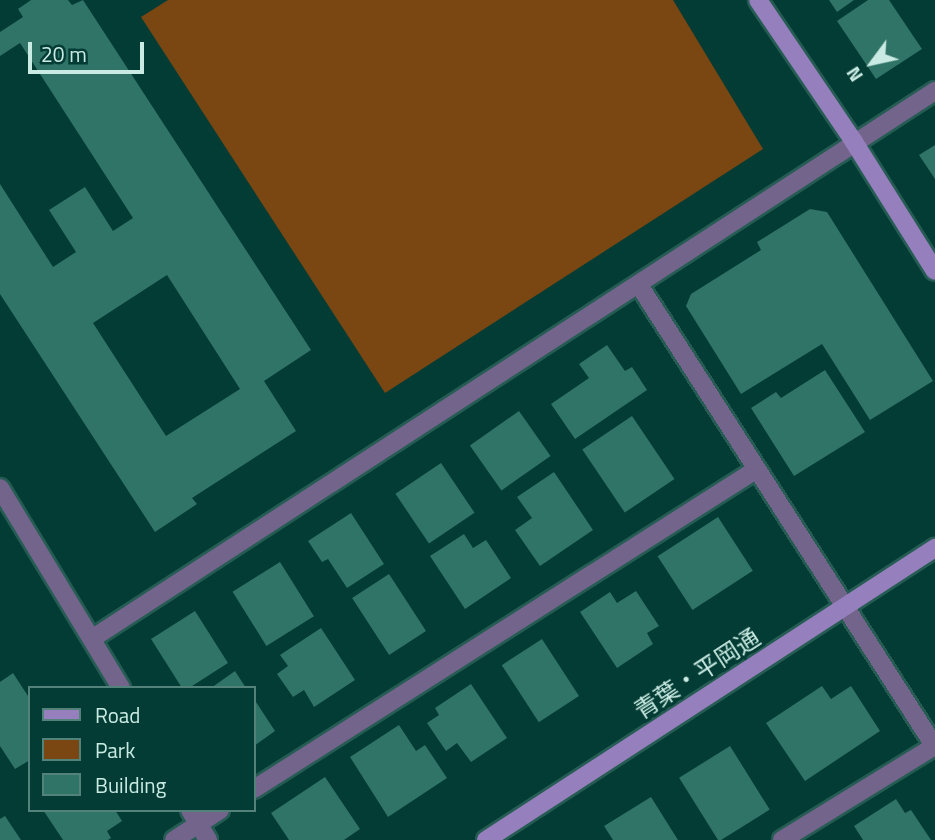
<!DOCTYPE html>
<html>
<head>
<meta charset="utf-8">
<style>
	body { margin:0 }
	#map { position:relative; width:935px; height:840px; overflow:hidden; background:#023c34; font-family:"Titillium Web","Noto Sans JP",sans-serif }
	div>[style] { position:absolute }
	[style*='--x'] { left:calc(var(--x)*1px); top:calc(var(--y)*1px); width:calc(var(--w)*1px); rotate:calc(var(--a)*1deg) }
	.green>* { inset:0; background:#7a4612 }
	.building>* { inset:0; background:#307367; transform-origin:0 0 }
	.roads { filter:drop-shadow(2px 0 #265c54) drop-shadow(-2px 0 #265c54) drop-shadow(0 2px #265c54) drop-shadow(0 -2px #265c54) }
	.street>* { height:18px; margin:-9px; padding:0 9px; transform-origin:9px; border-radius:9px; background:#72648b }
	.secondary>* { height:18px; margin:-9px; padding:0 9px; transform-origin:9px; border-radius:9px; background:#957fbc }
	span { translate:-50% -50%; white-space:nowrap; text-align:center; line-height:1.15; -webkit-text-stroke:6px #023c34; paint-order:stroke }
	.street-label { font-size:24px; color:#caebe3 }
	.legend { position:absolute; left:28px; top:686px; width:228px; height:126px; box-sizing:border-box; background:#023c34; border:2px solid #52827a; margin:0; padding:9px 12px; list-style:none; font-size:21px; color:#caebe3 }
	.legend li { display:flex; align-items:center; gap:14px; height:35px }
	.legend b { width:35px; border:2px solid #52827a }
	.north { position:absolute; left:837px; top:28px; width:70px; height:70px; -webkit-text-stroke:5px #023c34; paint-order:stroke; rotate:237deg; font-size:19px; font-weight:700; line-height:28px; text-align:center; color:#caebe3 }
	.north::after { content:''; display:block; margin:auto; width:24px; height:32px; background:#caebe3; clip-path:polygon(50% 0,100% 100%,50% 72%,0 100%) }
	.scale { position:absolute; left:28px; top:42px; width:116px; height:32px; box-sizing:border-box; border:4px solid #caebe3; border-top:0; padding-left:9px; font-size:21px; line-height:24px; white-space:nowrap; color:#caebe3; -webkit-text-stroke:5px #023c34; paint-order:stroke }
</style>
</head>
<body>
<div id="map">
	<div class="green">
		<i style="clip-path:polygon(168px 0,673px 0,763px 149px,385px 393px,141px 17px)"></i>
	</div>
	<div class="building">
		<i style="clip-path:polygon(evenodd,31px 0,68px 0,72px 5px,83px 0,311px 350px,264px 381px,296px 431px,192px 498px,197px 504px,155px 532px,0 294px,0 184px,53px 267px,76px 252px,49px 210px,85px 187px,113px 231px,133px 218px,20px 43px,0 56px,0 32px,23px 17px,18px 9px,31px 0,167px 275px,240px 389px,166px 436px,93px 323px,167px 275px)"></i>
		<i style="clip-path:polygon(829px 0,854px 0,837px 12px)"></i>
		<i style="clip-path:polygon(868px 0,889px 0,922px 49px,876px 79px,837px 21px)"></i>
		<i style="clip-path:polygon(935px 145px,935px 179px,919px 155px)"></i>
		<i style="clip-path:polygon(810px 209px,827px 212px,933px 381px,870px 420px,822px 344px,741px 394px,686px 306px,691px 294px,761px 250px,757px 242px)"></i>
		<i style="clip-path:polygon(607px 345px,625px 371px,632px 367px,647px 390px,575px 439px,551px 404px,589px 378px,579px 364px)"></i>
		<i style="clip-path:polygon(825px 370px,865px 432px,794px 476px,751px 408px,776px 392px,781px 398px)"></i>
		<i style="left:519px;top:411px;width:55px;height:60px;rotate:55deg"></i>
		<i style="left:632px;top:416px;width:76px;height:60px;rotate:56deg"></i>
		<i style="left:441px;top:463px;width:60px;height:55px;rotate:56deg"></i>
		<i style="clip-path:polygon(554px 472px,593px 530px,540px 566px,515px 530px,532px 518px,517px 497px)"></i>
		<i style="clip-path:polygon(351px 513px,384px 564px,347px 588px,328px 559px,322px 562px,308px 541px)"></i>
		<i style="left:718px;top:517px;width:64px;height:72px;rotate:57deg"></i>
		<i style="clip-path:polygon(464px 534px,473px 548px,486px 540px,511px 578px,465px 609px,430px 556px)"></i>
		<i style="left:280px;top:562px;width:64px;height:56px;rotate:58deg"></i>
		<i style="left:389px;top:574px;width:68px;height:44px;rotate:57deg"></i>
		<i style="clip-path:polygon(636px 591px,659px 626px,647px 633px,653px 644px,617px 668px,580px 612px,610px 592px,617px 603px)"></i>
		<i style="clip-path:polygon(195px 611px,228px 663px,189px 688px,182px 688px,151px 639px)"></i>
		<i style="clip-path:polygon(321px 628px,355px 680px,314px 707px,304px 690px,293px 697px,277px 674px,288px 666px,280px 655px)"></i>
		<i style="left:542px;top:639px;width:68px;height:48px;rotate:57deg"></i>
		<i style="clip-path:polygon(235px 671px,246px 688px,211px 688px)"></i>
		<i style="clip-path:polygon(13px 673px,30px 699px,30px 760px,15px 769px,0 746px,0 682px)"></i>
		<i style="clip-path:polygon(471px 684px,507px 738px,471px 762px,457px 743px,446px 751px,427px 723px,439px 715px,435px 708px)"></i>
		<i style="clip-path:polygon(822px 686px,831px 699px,851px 686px,880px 731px,805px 781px,766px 723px)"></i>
		<i style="clip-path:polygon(254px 699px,275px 731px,254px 746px)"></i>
		<i style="clip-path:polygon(399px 725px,416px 751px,425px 745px,447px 778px,388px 817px,350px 757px)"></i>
		<i style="left:730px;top:746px;width:75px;height:60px;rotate:58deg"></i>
		<i style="clip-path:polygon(325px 777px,360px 829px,344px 840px,289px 840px,271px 813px)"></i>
		<i style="clip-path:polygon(651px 797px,678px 840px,613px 840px,604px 826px)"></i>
		<i style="clip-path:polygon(896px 799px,905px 813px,911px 810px,931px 840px,863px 840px,854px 826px)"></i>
		<i style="clip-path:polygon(43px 810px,115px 810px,122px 821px,107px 831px,111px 838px,108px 840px,63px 840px)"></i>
		<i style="clip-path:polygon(5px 816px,21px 840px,0 840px,0 819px)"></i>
	</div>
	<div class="roads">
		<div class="street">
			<i style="--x:639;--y:285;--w:549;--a:57.35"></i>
			<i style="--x:0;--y:488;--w:234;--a:58.8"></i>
			<i style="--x:93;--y:638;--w:1004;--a:-33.01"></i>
			<i style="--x:254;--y:789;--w:596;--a:-32.46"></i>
			<i style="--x:190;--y:810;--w:35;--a:59"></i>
			<i style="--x:174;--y:840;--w:55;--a:-33.1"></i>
			<i style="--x:782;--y:840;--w:180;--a:-31.6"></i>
		</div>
		<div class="secondary">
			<i style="--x:758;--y:0;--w:171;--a:55.9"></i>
			<i style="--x:854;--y:142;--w:152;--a:57.9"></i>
			<i style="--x:486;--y:840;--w:536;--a:-33.04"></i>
		</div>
	</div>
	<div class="street-label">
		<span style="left:697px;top:674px;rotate:-33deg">青葉・平岡通</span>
	</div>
	<ul class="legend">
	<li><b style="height:9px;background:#957fbc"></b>Road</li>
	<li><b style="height:19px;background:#7a4612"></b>Park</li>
	<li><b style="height:19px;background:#307367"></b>Building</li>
	</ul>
	<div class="north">N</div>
	<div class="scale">20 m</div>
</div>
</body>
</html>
